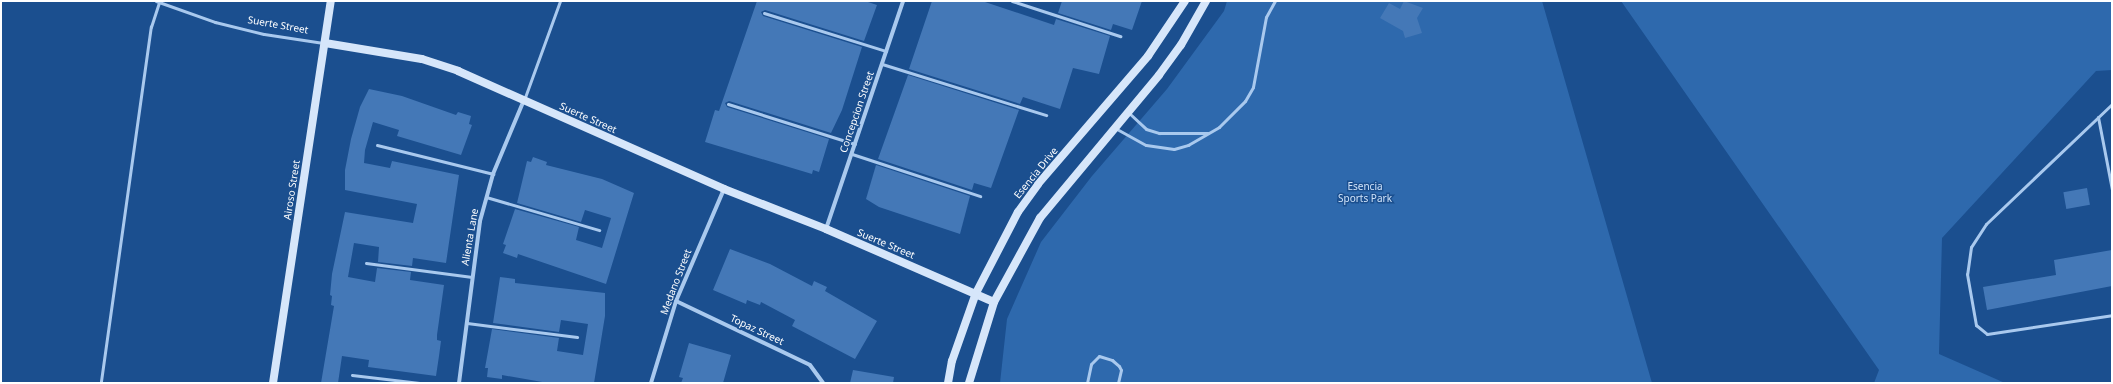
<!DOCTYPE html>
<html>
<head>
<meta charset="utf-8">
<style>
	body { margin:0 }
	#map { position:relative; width:2113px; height:384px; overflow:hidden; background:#1b4f8f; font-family:"Noto Sans",sans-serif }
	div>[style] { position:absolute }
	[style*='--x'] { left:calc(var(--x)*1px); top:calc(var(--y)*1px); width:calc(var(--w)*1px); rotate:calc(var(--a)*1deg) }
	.green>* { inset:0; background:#2e69ad }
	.building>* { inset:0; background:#4478b7; transform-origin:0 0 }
	.lane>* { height:3px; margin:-1.5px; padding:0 1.5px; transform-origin:1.5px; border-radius:1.5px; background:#a9c9ee }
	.street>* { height:4px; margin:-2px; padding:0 2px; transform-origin:2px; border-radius:2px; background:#a9c9ee }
	.secondary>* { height:8px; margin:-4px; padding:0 4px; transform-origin:4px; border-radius:4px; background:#d6e6fa }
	span { translate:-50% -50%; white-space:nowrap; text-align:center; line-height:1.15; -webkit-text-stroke:3px #1b4f8f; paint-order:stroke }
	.street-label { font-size:10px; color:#fff }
	.park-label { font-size:10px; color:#cfe3fa }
	.frame { position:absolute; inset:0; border:2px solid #fff; pointer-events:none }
</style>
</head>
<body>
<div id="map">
	<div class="green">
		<i style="clip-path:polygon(1227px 1px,1542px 1px,1652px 383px,1000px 383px,1007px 319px,1041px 242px,1092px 176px,1167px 89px,1224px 11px)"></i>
		<i style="clip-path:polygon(1621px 1px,2112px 1px,2112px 70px,2096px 71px,1942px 238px,1939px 354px,2005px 383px,1874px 383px,1879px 370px)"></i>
	</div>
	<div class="building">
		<i style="clip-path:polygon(757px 1px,865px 1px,877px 5px,864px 41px,765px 10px,761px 12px,763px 16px,862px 47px,842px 110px,831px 133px,729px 101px,725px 103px,727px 107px,829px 139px,819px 172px,813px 170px,812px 174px,705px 142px,715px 110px,719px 111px)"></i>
		<i style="clip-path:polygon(932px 1px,982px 1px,1054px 25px,1056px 19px,1110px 36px,1099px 74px,1073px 68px,1060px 109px,1023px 97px,1020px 104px,909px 69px)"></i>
		<i style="clip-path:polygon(1062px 1px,1142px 1px,1132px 30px,1113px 24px,1111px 30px,1058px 13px)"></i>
		<i style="clip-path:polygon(1404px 1px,1423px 8px,1417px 18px,1422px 33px,1405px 38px,1403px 31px,1380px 18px,1389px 3px,1400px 9px)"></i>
		<i style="clip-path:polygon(908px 75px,1019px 110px,991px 188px,974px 183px,972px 190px,878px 159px)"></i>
		<i style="clip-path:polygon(369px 89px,402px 96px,456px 115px,458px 112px,471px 116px,469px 124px,472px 125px,461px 155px,397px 136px,399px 130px,373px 122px,365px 150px,364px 163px,390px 168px,392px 161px,459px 175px,446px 263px,413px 258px,412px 266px,378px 262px,379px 247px,354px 243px,348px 277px,375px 282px,377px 268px,411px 272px,410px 280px,444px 285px,437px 335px,437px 340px,441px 341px,439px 356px,436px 376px,368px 367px,369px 360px,342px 356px,338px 383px,321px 383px,334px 306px,331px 305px,332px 296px,330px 295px,332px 274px,345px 212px,413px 223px,417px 204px,345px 190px,345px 170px,351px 139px,360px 107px)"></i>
		<i style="clip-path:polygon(533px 157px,547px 162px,546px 165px,602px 179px,634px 193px,606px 284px,518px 254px,517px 258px,503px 253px,506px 245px,503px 244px,515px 209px,579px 227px,576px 240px,602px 248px,611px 218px,585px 210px,581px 222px,517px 203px,527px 161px,531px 162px)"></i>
		<i style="clip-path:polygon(876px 165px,970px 196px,960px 234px,879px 207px,866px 199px)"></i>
		<i style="left:2087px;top:188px;width:17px;height:24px;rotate:80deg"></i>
		<i style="clip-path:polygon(730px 249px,770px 264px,812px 286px,814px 281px,827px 287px,825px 291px,877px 321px,855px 359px,792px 326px,795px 320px,761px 302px,760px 305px,747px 300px,746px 304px,713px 290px)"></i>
		<i style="clip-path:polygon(2112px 250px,2112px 286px,1987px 310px,1983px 287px,2056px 275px,2054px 260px)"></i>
		<i style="clip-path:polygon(500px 277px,515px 279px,515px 283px,605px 293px,605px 316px,594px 383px,548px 383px,502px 375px,502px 379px,487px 377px,488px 368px,485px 368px,492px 329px,559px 338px,557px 351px,583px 355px,588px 324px,561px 320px,559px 332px,493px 323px)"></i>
		<i style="clip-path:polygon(689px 343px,731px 355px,723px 383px,681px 383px,683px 378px,679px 377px)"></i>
		<i style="clip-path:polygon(853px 370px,894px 377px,893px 383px,850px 383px)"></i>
	</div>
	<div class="lane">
		<i style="--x:156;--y:1;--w:63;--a:19.6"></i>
		<i style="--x:215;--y:22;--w:50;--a:13.8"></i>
		<i style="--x:264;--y:34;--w:60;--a:8.7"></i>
		<i style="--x:1012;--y:1;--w:114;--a:18"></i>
		<i style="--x:764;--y:13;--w:128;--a:17.3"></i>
		<i style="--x:882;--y:64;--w:172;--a:17.3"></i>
		<i style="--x:524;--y:100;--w:105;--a:-70"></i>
		<i style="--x:728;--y:104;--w:133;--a:17.5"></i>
		<i style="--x:2112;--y:104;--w:174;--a:136.4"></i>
		<i style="--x:1986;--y:224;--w:27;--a:123"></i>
		<i style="--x:1971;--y:247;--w:27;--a:98"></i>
		<i style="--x:1967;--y:274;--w:52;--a:80"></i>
		<i style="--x:1976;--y:325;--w:14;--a:39"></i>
		<i style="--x:1987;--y:334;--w:126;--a:-8.6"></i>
		<i style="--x:1129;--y:113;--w:23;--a:43"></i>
		<i style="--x:1146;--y:129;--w:14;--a:17"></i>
		<i style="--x:1159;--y:133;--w:49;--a:0"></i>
		<i style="--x:2098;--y:117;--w:74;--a:79.1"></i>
		<i style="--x:1115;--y:128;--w:35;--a:29"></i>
		<i style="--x:1146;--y:145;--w:28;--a:8"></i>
		<i style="--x:1174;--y:149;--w:15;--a:-16"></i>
		<i style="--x:1188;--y:145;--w:36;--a:-30"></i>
		<i style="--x:1219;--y:127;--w:37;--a:-45"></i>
		<i style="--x:1245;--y:101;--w:16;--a:-60"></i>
		<i style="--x:1253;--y:87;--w:71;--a:-79.5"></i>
		<i style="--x:1266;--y:17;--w:18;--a:-61"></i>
		<i style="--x:377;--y:145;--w:120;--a:14"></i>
		<i style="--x:852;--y:154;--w:135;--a:18.2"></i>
		<i style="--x:486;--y:197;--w:118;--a:16.3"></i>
		<i style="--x:366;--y:263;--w:107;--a:7.5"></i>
		<i style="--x:467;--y:323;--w:111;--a:7.3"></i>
		<i style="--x:352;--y:375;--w:68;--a:6.7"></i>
		<i style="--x:101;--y:381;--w:358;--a:-82"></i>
		<i style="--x:151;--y:27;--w:26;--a:-72"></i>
		<i style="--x:100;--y:383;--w:16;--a:0"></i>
		<i style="--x:1087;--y:383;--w:19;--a:-78"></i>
		<i style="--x:1091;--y:364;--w:11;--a:-45"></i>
		<i style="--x:1099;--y:356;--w:14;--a:17"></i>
		<i style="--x:1112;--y:360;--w:9;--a:41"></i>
		<i style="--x:1119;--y:366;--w:4;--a:63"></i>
		<i style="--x:1121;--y:370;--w:13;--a:103"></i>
	</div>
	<div class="street">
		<i style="--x:826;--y:229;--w:241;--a:-71.3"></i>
		<i style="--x:676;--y:301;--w:148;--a:25.5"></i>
		<i style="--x:810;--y:365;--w:22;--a:54"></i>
		<i style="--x:459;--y:383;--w:163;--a:-82.6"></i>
		<i style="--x:480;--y:221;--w:49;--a:-74.5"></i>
		<i style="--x:493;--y:174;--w:80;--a:-67.3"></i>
		<i style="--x:651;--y:383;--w:86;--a:-73"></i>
		<i style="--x:676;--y:301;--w:122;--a:-66.8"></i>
	</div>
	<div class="secondary">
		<i style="--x:325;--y:43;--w:98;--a:9.4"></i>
		<i style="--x:422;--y:59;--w:38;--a:18"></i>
		<i style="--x:458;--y:71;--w:291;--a:23.9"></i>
		<i style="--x:724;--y:189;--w:110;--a:21.4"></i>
		<i style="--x:826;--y:229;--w:183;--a:23.5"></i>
		<i style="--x:273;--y:383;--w:386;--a:-81.4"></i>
		<i style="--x:948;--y:383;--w:22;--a:-80"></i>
		<i style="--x:952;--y:361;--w:72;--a:-70.6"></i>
		<i style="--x:976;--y:293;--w:91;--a:-62.6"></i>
		<i style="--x:1018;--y:212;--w:34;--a:-54"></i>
		<i style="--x:1038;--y:184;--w:169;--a:-49.3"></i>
		<i style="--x:1148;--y:56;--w:66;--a:-56.1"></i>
		<i style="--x:969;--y:383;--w:85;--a:-72.8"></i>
		<i style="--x:994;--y:302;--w:96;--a:-61.3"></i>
		<i style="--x:1040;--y:218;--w:186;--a:-50.2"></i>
		<i style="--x:1159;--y:75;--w:37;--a:-54"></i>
		<i style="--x:1181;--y:45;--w:51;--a:-60.4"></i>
	</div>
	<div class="street-label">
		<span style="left:278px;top:25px;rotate:10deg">Suerte Street</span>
		<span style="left:857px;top:112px;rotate:-71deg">Concepcion Street</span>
		<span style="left:588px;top:118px;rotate:24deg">Suerte Street</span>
		<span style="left:1036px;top:173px;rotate:-51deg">Esencia Drive</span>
		<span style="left:292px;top:190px;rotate:-81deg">Airoso Street</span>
		<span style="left:470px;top:237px;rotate:-80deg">Alienta Lane</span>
		<span style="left:886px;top:244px;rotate:23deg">Suerte Street</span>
		<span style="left:676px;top:282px;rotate:-69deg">Medano Street</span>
		<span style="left:757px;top:330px;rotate:25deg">Topaz Street</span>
	</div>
	<div class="park-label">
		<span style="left:1365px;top:192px">Esencia<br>Sports Park</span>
	</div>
	<div class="frame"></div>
</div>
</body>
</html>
